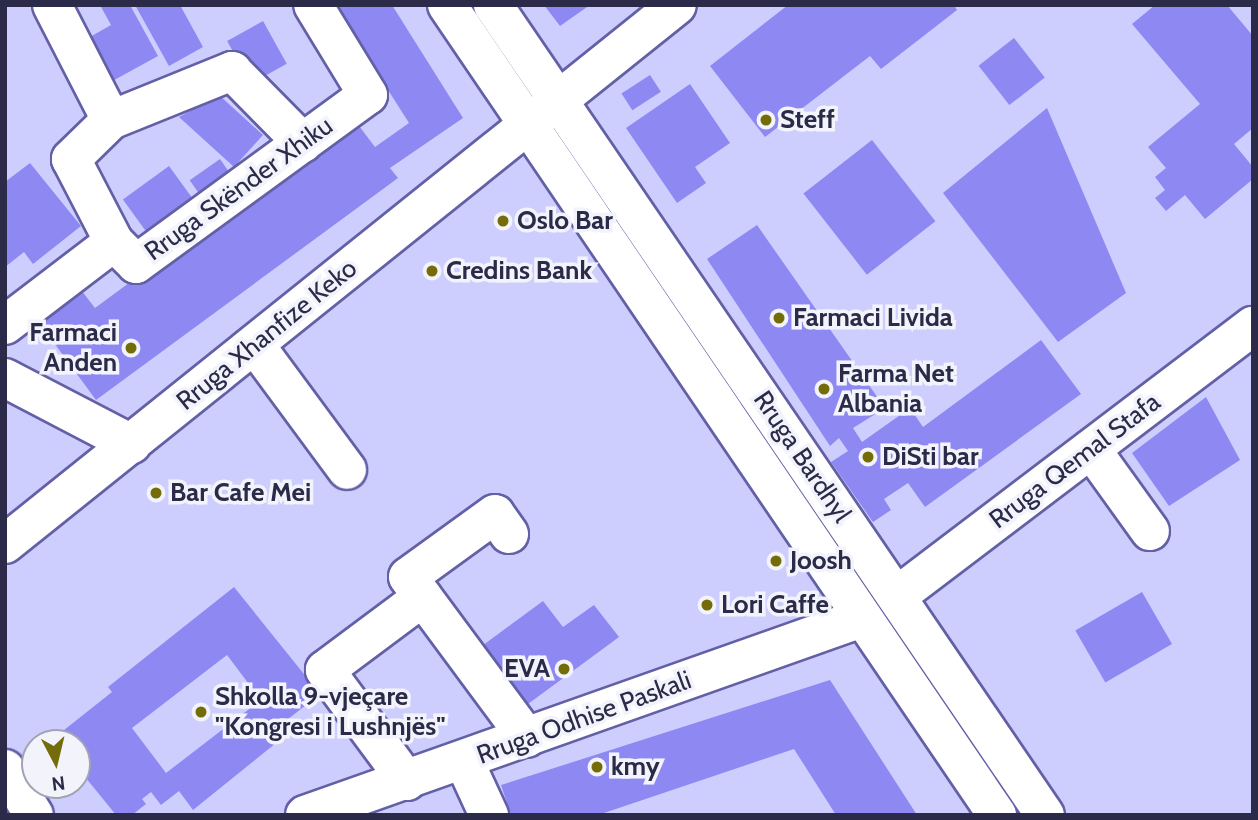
<!DOCTYPE html>
<html>
<head>
<meta charset="utf-8">
<style>
	body { margin:0 }
	#map { position:relative; width:1258px; height:820px; overflow:hidden; background:#cdcefd; font-family:Cabin,sans-serif }
	div>[style] { position:absolute }
	[style*='--x'] { left:calc(var(--x)*1px); top:calc(var(--y)*1px); width:calc(var(--w)*1px); rotate:calc(var(--a)*1deg) }
	.building>* { inset:0; background:#8e88f3; transform-origin:0 0 }
	.roads { filter:drop-shadow(2px 0 #6360a6) drop-shadow(-2px 0 #6360a6) drop-shadow(0 2px #6360a6) drop-shadow(0 -2px #6360a6) }
	.minor>* { height:38px; margin:-19px; padding:0 19px; transform-origin:19px; border-radius:19px; background:#fff }
	.major>* { height:38px; margin:-19px; padding:0 19px; transform-origin:19px; border-radius:19px; background:#fff }
	.dots>* { width:19px; height:19px; translate:-50% -50%; box-sizing:border-box; border:4px solid #f2f3fb; border-radius:50% }
	span { translate:-50% -50%; white-space:nowrap; text-align:center; line-height:1.15; -webkit-text-stroke:7px #f2f3fb; paint-order:stroke }
	.poi-label { font-size:26px; color:#2b2b49; font-weight:700 }
	.left { translate:0 -50%; text-align:left }
	.right { translate:-100% -50%; text-align:right }
	.street-label { font-size:26px; color:#2b2b49 }
	.frame { position:absolute; inset:0; border:7px solid #2b2b49; pointer-events:none }
	.north { position:absolute; left:21px; top:729px; width:70px; height:70px; box-sizing:border-box; background:#f2f3fb; border:2px solid #a2a3b4; border-radius:50%; rotate:173deg; font-size:19px; font-weight:700; line-height:28px; text-align:center; color:#2b2b49 }
	.north::after { content:''; display:block; margin:auto; width:24px; height:32px; background:#746c08; clip-path:polygon(50% 0,100% 100%,50% 72%,0 100%) }
</style>
</head>
<body>
<div id="map">
	<div class="building">
		<i style="clip-path:polygon(100px 5px,130px 5px,158px 56px,107px 84px,83px 41px,111px 25px)"></i>
		<i style="clip-path:polygon(135px 5px,180px 5px,203px 47px,169px 66px)"></i>
		<i style="clip-path:polygon(334px 5px,392px 5px,463px 118px,390px 168px,398px 178px,96px 400px,35px 317px,78px 286px,95px 308px,353px 118px,375px 147px,409px 123px)"></i>
		<i style="clip-path:polygon(544px 5px,590px 5px,560px 26px)"></i>
		<i style="clip-path:polygon(788px 5px,954px 5px,957px 10px,881px 69px,870px 56px,765px 137px,710px 66px)"></i>
		<i style="clip-path:polygon(1155px 5px,1227px 5px,1253px 36px,1253px 128px,1234px 144px,1253px 167px,1253px 179px,1205px 219px,1185px 195px,1166px 211px,1155px 198px,1165px 190px,1155px 177px,1166px 168px,1148px 147px,1200px 104px,1132px 24px)"></i>
		<i style="left:263px;top:21px;width:49px;height:41px;rotate:61deg"></i>
		<i style="left:1014px;top:38px;width:50px;height:45px;rotate:52deg"></i>
		<i style="left:650px;top:75px;width:20px;height:34px;rotate:57deg"></i>
		<i style="clip-path:polygon(690px 84px,730px 143px,695px 167px,706px 183px,677px 203px,626px 128px)"></i>
		<i style="clip-path:polygon(219px 95px,263px 135px,234px 167px,179px 117px)"></i>
		<i style="clip-path:polygon(1047px 108px,1126px 293px,1058px 342px,943px 193px)"></i>
		<i style="left:872px;top:140px;width:103px;height:87px;rotate:52deg"></i>
		<i style="left:220px;top:159px;width:21px;height:37px;rotate:55deg"></i>
		<i style="clip-path:polygon(30px 163px,81px 226px,33px 264px,24px 252px,5px 267px,5px 182px)"></i>
		<i style="left:169px;top:166px;width:46px;height:57px;rotate:54deg"></i>
		<i style="clip-path:polygon(757px 225px,885px 408px,853px 428px,862px 442px,910px 408px,923px 427px,1041px 340px,1081px 394px,925px 507px,908px 483px,884px 499px,891px 510px,873px 522px,831px 462px,848px 451px,839px 438px,830px 446px,707px 259px)"></i>
		<i style="clip-path:polygon(1206px 397px,1240px 460px,1169px 506px,1132px 453px)"></i>
		<i style="clip-path:polygon(evenodd,234px 587px,320px 694px,283px 723px,286px 735px,193px 810px,179px 791px,161px 805px,151px 792px,142px 799px,146px 804px,132px 815px,116px 815px,77px 767px,77px 743px,58px 743px,54px 738px,112px 692px,108px 687px,234px 587px,227px 655px,261px 700px,166px 773px,132px 728px,227px 655px)"></i>
		<i style="left:1142px;top:592px;width:60px;height:77px;rotate:60deg"></i>
		<i style="clip-path:polygon(543px 601px,563px 627px,594px 605px,619px 637px,528px 704px,521px 694px,508px 704px,471px 654px)"></i>
		<i style="clip-path:polygon(830px 680px,917px 815px,836px 815px,794px 749px,598px 815px,511px 815px,501px 785px)"></i>
	</div>
	<div class="roads">
		<div class="minor">
			<i style="--x:52;--y:5;--w:129;--a:62.8"></i>
			<i style="--x:111;--y:120;--w:56;--a:135.7"></i>
			<i style="--x:71;--y:159;--w:93;--a:62.6"></i>
			<i style="--x:111;--y:120;--w:131;--a:-22"></i>
			<i style="--x:232;--y:71;--w:101;--a:45.4"></i>
			<i style="--x:5;--y:325;--w:137;--a:-37.3"></i>
			<i style="--x:114;--y:242;--w:31;--a:45"></i>
			<i style="--x:136;--y:264;--w:287;--a:-36.1"></i>
			<i style="--x:368;--y:95;--w:105;--a:-121.4"></i>
			<i style="--x:255;--y:345;--w:155;--a:53.6"></i>
			<i style="--x:5;--y:378;--w:143;--a:27.5"></i>
			<i style="--x:1091;--y:449;--w:101;--a:54.3"></i>
			<i style="--x:509;--y:534;--w:24;--a:-125"></i>
			<i style="--x:495;--y:514;--w:107;--a:144.1"></i>
			<i style="--x:408;--y:577;--w:200;--a:53.5"></i>
			<i style="--x:897;--y:596;--w:447;--a:-37.2"></i>
			<i style="--x:464;--y:761;--w:60;--a:65.2"></i>
			<i style="--x:5;--y:769;--w:54;--a:57.8"></i>
			<i style="--x:407;--y:781;--w:138;--a:-126.5"></i>
			<i style="--x:325;--y:670;--w:122;--a:-36.7"></i>
			<i style="--x:305;--y:815;--w:591;--a:-19.48"></i>
		</div>
		<div class="major">
			<i style="--x:447;--y:5;--w:979;--a:55.82"></i>
			<i style="--x:493;--y:5;--w:980;--a:55.73"></i>
			<i style="--x:5;--y:544;--w:861;--a:-38.73"></i>
		</div>
	</div>
	<div class="dots">
		<i style="left:766px;top:120px;background:#746c08"></i>
		<i style="left:503px;top:221px;background:#746c08"></i>
		<i style="left:432px;top:271px;background:#746c08"></i>
		<i style="left:779px;top:318px;background:#746c08"></i>
		<i style="left:131px;top:348px;background:#746c08"></i>
		<i style="left:824px;top:389px;background:#746c08"></i>
		<i style="left:868px;top:457px;background:#746c08"></i>
		<i style="left:156px;top:493px;background:#746c08"></i>
		<i style="left:776px;top:561px;background:#746c08"></i>
		<i style="left:707px;top:605px;background:#746c08"></i>
		<i style="left:564px;top:669px;background:#746c08"></i>
		<i style="left:201px;top:712px;background:#746c08"></i>
		<i style="left:597px;top:767px;background:#746c08"></i>
	</div>
	<div class="poi-label">
		<span class="left" style="left:780px;top:120px">Steff</span>
		<span class="left" style="left:517px;top:221px">Oslo Bar</span>
		<span class="left" style="left:446px;top:271px">Credins Bank</span>
		<span class="left" style="left:793px;top:318px">Farmaci Livida</span>
		<span class="right" style="left:117px;top:348px">Farmaci<br>Anden</span>
		<span class="left" style="left:838px;top:389px">Farma Net<br>Albania</span>
		<span class="left" style="left:882px;top:457px">DiSti bar</span>
		<span class="left" style="left:170px;top:493px">Bar Cafe Mei</span>
		<span class="left" style="left:790px;top:561px">Joosh</span>
		<span class="left" style="left:721px;top:605px">Lori Caffe</span>
		<span class="right" style="left:550px;top:669px">EVA</span>
		<span class="left" style="left:215px;top:712px">Shkolla 9-vjeçare<br>"Kongresi i Lushnjës"</span>
		<span class="left" style="left:611px;top:767px">kmy</span>
	</div>
	<div class="street-label">
		<span style="left:239px;top:189px;rotate:-36deg">Rruga Skënder Xhiku</span>
		<span style="left:267px;top:335px;rotate:-39deg">Rruga Xhanfize Keko</span>
		<span style="left:802px;top:457px;rotate:56deg">Rruga Bardhyl</span>
		<span style="left:1075px;top:461px;rotate:-37deg">Rruga Qemal Stafa</span>
		<span style="left:584px;top:718px;rotate:-20deg">Rruga Odhise Paskali</span>
	</div>
	<div class="frame"></div>
	<div class="north">N</div>
</div>
</body>
</html>
